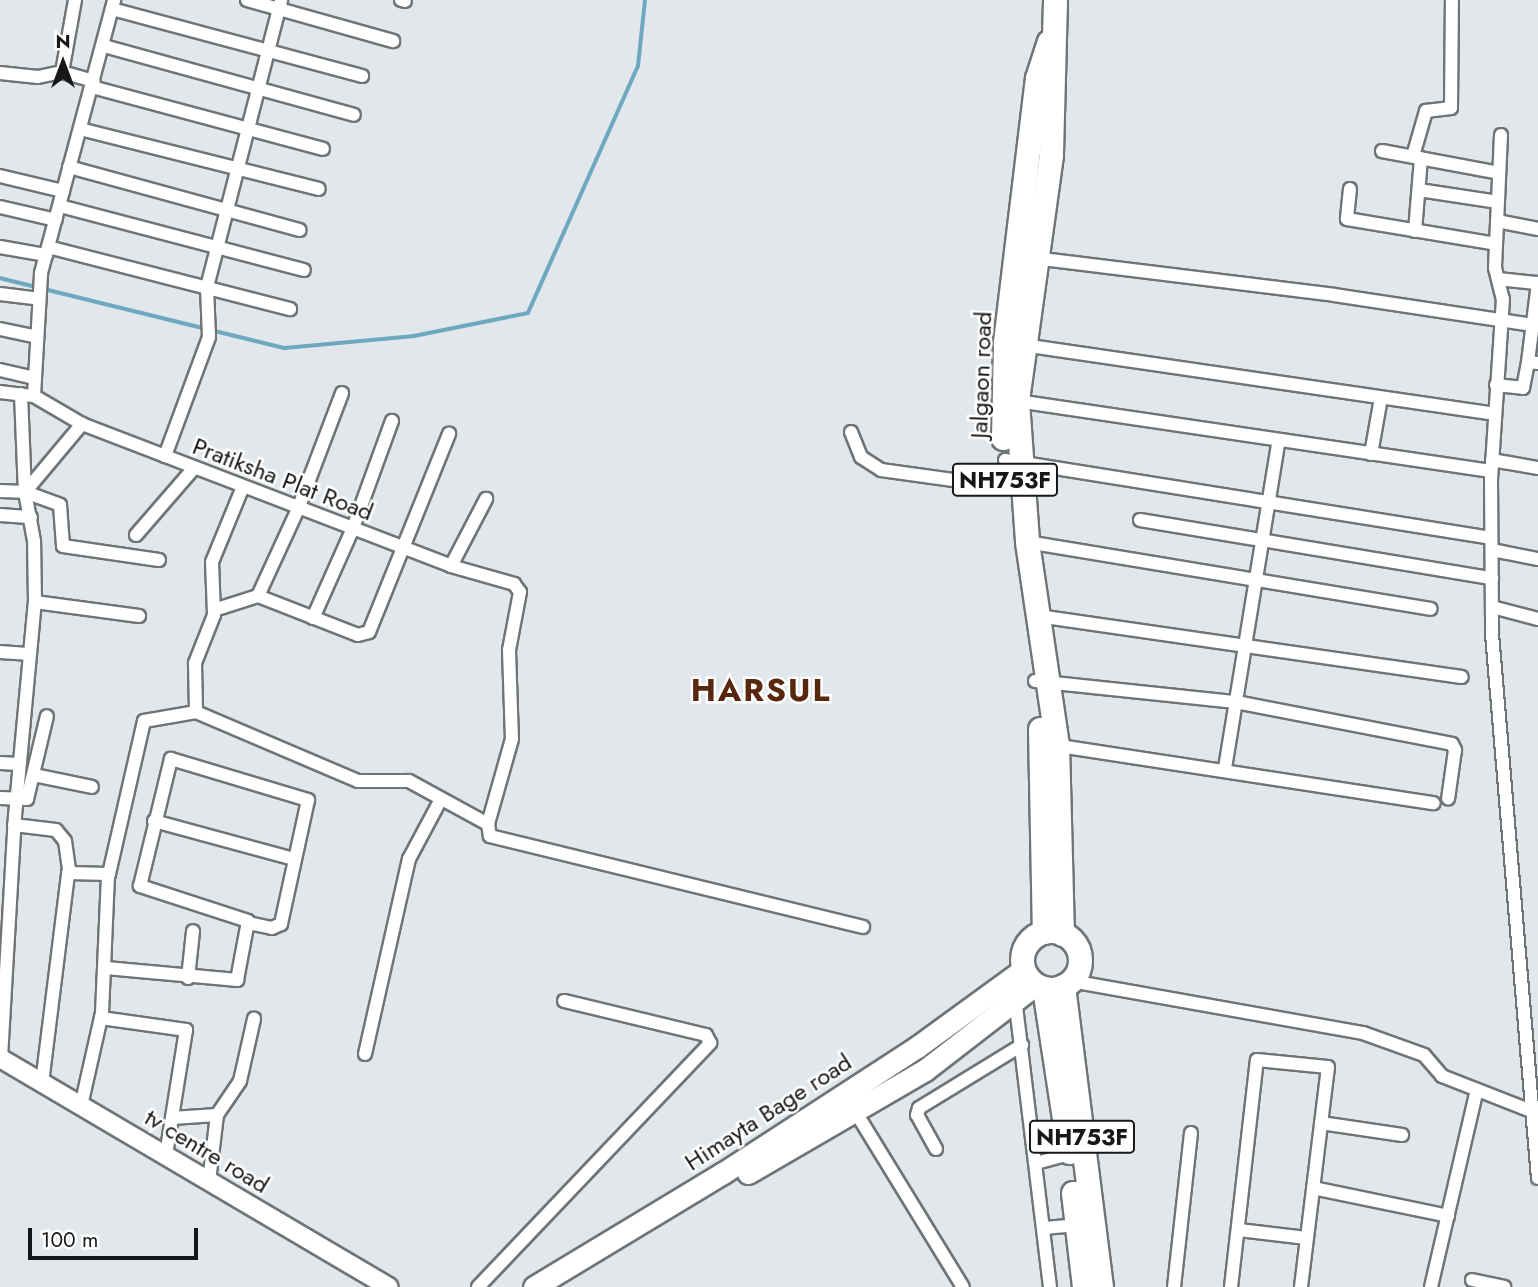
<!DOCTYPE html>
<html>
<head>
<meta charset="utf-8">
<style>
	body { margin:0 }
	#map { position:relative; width:1538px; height:1287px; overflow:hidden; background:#e1e7ea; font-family:Jost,sans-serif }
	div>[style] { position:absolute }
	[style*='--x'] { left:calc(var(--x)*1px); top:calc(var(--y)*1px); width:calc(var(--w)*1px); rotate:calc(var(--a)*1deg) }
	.stream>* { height:3.5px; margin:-1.75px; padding:0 1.75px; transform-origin:1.75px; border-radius:1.75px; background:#6da8bf }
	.roads { filter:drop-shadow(2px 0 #6f7477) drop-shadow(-2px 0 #6f7477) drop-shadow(0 2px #6f7477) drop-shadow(0 -2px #6f7477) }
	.street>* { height:12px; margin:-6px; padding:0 6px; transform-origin:6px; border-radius:6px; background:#fff }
	.secondary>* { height:18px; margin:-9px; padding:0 9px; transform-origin:9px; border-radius:9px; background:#fff }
	.primary>* { height:21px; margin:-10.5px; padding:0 10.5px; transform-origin:10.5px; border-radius:10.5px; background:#fff }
	.highway>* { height:23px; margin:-11.5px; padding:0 11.5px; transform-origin:11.5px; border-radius:11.5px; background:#fff }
	.highway>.ring { margin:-11.5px; padding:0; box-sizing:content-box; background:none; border:23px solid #fff; border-radius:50% }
	span { translate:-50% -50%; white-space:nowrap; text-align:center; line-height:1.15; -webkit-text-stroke:5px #fff; paint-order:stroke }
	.shield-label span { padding:2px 5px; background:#fff; border:2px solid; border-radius:5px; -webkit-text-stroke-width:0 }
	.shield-label { font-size:23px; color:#151718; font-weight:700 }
	.street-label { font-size:24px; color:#151718 }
	.district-label { font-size:32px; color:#57270e; font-weight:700; letter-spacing:2px }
	.north { position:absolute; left:28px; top:28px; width:70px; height:70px; -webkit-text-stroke:5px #fff; paint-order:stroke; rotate:0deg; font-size:19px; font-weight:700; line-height:28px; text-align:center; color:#151718 }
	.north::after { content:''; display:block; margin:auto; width:24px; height:32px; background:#151718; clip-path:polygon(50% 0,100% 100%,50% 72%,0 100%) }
	.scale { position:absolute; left:28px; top:1228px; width:170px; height:32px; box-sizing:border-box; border:4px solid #151718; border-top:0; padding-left:9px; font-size:21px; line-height:24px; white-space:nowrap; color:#151718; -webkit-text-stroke:5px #fff; paint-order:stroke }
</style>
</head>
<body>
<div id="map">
	<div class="stream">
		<i style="--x:0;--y:278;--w:38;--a:14"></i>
		<i style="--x:44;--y:289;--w:248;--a:13.8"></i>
		<i style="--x:285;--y:348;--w:130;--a:-5.3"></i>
		<i style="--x:414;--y:336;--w:116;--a:-11.4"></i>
		<i style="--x:528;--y:313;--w:270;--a:-66"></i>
		<i style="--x:638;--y:66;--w:66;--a:-83.9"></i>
	</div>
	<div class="roads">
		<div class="street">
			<i style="--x:75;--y:0;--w:73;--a:100.2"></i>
			<i style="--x:62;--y:72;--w:33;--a:16"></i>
			<i style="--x:247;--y:0;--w:152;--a:15.7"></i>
			<i style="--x:401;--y:0;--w:4;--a:14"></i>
			<i style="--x:112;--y:9;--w:259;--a:15"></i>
			<i style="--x:104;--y:46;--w:259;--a:15.4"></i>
			<i style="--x:0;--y:73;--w:38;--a:6"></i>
			<i style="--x:38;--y:77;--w:25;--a:-12"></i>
			<i style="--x:92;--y:87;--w:239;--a:15"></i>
			<i style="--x:80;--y:129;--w:246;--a:14.1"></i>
			<i style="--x:1501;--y:135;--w:133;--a:92.6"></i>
			<i style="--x:1495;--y:268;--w:32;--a:76"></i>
			<i style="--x:1503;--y:299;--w:180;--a:93.8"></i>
			<i style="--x:1491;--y:479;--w:155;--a:89.6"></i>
			<i style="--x:1492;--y:634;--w:546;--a:85.17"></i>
			<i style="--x:1382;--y:151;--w:119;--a:10.6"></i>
			<i style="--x:1413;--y:156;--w:47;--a:-73.9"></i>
			<i style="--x:1426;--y:111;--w:25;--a:-7"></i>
			<i style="--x:1451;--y:108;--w:108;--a:-89.5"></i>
			<i style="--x:69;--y:167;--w:239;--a:15.3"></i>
			<i style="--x:0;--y:176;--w:65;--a:13.4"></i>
			<i style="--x:1350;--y:189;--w:30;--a:96"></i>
			<i style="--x:1347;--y:219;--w:151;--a:9.5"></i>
			<i style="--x:1419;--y:190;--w:80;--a:8.6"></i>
			<i style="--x:60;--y:206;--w:252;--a:14.7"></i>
			<i style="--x:0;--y:207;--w:57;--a:13.1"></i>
			<i style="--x:1497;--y:221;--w:42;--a:11"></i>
			<i style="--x:1415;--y:231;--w:73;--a:-85.3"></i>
			<i style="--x:0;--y:247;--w:47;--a:9.9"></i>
			<i style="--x:48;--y:247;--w:250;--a:14.4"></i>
			<i style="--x:1034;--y:258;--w:302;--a:7"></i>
			<i style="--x:1334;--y:295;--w:206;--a:8.6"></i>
			<i style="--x:1498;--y:279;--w:38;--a:6"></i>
			<i style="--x:0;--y:294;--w:38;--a:7"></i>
			<i style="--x:0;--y:329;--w:38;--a:12"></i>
			<i style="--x:1023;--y:345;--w:476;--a:8.3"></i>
			<i style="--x:1528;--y:362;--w:80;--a:-82.8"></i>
			<i style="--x:0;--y:370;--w:36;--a:13"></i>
			<i style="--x:1496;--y:385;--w:27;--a:6"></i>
			<i style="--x:1523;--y:388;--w:26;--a:-79"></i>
			<i style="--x:1528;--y:362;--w:10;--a:6"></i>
			<i style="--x:0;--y:392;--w:34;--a:7"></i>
			<i style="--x:34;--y:396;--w:56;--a:30.3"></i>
			<i style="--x:82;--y:424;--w:395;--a:21"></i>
			<i style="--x:451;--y:566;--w:76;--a:-62.4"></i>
			<i style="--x:21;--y:394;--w:98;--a:87.7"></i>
			<i style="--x:34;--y:396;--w:123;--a:-86.7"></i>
			<i style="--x:41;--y:273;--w:283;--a:-75"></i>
			<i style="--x:1017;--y:401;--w:479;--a:8.4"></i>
			<i style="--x:851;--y:432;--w:27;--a:68"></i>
			<i style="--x:861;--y:457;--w:24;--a:33"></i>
			<i style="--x:881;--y:470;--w:102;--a:7.9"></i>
			<i style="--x:982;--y:484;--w:23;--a:-10"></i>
			<i style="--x:1371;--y:454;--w:57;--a:-79.9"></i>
			<i style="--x:165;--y:456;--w:127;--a:-69.7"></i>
			<i style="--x:209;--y:337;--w:50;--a:-92.3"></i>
			<i style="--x:207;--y:287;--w:296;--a:-75.5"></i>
			<i style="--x:1005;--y:460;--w:492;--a:9.1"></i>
			<i style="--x:1492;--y:460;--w:47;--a:9.9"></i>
			<i style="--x:242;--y:489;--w:79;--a:112.3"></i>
			<i style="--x:212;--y:562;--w:53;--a:87.8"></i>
			<i style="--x:214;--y:615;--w:52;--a:111.6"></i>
			<i style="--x:195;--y:663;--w:49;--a:88.8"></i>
			<i style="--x:196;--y:712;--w:176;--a:23.1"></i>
			<i style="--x:358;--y:781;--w:51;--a:0"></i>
			<i style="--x:409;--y:781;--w:90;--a:28.6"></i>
			<i style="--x:0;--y:491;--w:25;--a:2"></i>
			<i style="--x:25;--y:492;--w:37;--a:20"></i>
			<i style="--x:60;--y:505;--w:41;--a:85.8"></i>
			<i style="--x:63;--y:546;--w:97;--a:8.3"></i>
			<i style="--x:0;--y:515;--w:31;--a:4"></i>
			<i style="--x:1140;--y:520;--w:357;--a:9.4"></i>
			<i style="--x:136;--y:535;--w:89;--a:-49.1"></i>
			<i style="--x:1027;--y:542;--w:409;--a:9.4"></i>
			<i style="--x:1492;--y:550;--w:47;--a:11.1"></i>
			<i style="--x:451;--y:566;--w:66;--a:15.9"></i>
			<i style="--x:514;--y:584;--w:10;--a:53"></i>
			<i style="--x:520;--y:592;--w:59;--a:100.7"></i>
			<i style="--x:509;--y:650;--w:89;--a:88.1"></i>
			<i style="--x:512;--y:739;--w:88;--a:105.8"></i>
			<i style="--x:488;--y:824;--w:12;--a:81"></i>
			<i style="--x:490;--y:836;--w:384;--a:13.7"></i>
			<i style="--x:258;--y:596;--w:96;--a:-65.3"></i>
			<i style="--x:298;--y:509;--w:124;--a:-69.2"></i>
			<i style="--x:35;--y:602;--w:105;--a:7.7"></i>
			<i style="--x:1492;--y:607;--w:48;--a:14.6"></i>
			<i style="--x:214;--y:610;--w:46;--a:-17.7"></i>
			<i style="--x:258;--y:596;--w:107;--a:21.3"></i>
			<i style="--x:358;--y:635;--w:11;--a:-15"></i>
			<i style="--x:369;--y:632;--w:214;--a:-68"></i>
			<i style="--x:1038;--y:616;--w:428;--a:8.2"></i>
			<i style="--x:313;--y:618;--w:98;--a:-66"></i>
			<i style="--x:353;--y:528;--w:114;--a:-70"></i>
			<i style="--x:0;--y:652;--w:27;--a:4"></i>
			<i style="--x:1035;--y:681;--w:202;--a:6"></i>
			<i style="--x:1236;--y:702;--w:220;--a:11"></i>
			<i style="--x:1452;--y:744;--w:7;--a:63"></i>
			<i style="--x:1455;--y:750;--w:49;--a:98.1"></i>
			<i style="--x:1053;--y:745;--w:385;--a:8.7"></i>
			<i style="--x:0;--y:763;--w:19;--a:3"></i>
			<i style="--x:1225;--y:768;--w:332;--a:-80.7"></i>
			<i style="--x:34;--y:775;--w:59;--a:11.7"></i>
			<i style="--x:0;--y:798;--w:27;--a:2"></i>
			<i style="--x:27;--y:799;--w:85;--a:-76.5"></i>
			<i style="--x:154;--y:821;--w:145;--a:15.2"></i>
			<i style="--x:14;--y:825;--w:42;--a:6.8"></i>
			<i style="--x:56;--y:830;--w:14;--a:51"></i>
			<i style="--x:65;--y:841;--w:30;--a:82"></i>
			<i style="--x:106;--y:968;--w:132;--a:5.2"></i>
			<i style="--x:237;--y:980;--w:60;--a:-79.4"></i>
			<i style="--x:248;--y:921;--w:114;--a:-162"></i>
			<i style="--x:140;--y:886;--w:131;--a:-76.3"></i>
			<i style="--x:171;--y:759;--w:143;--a:16.7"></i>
			<i style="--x:308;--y:800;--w:127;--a:102.3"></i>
			<i style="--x:281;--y:924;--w:10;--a:156"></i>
			<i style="--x:272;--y:928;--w:25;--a:-168"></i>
			<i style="--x:188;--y:978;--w:47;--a:-83.9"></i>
			<i style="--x:1071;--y:981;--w:297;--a:10.1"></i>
			<i style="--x:1363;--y:1033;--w:65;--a:19.8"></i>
			<i style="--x:1424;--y:1055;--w:28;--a:49"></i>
			<i style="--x:1442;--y:1076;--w:99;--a:21.4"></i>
			<i style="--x:1015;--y:998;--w:291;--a:83.1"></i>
			<i style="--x:101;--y:1018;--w:86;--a:8"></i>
			<i style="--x:186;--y:1030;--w:127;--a:99.1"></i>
			<i style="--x:365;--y:1054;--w:200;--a:-77.3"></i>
			<i style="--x:409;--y:859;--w:68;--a:-61.9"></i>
			<i style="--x:1;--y:1058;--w:242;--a:-86.7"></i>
			<i style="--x:15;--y:816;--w:215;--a:-84.7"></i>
			<i style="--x:35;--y:602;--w:61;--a:-90.9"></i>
			<i style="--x:34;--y:541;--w:50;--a:-100.4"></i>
			<i style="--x:25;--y:492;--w:89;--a:-50"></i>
			<i style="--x:42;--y:1083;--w:212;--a:-82.9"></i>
			<i style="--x:68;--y:873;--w:41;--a:1.4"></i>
			<i style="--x:109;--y:874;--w:157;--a:-77.1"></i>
			<i style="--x:144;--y:721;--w:53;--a:-9.8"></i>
			<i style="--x:81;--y:1106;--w:95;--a:-77.3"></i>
			<i style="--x:102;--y:1013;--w:137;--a:-87.5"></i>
			<i style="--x:855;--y:1111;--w:206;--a:58.5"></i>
			<i style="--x:172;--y:1118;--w:45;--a:-3.8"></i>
			<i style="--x:1321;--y:1123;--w:82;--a:8.4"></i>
			<i style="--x:936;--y:1149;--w:39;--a:-119"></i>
			<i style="--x:917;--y:1115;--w:7;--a:-74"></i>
			<i style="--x:919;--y:1108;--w:121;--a:-31.5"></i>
			<i style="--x:1036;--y:1163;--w:34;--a:-15"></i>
			<i style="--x:209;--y:1181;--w:66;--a:-83.1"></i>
			<i style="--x:217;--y:1115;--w:41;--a:-55.9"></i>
			<i style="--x:240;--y:1081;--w:64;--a:-77.3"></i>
			<i style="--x:1313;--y:1188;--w:138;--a:11.7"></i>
			<i style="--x:1044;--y:1228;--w:33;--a:-5"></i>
			<i style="--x:1239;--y:1230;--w:68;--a:6.7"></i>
			<i style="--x:1472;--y:1280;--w:33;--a:12"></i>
			<i style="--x:478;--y:1287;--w:337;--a:-46.4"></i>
			<i style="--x:710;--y:1043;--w:9;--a:-117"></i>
			<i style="--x:706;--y:1035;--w:146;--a:-166.5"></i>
			<i style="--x:1174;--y:1287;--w:155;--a:-83.7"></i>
			<i style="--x:1231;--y:1287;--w:228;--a:-83.5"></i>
			<i style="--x:1257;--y:1060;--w:71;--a:5.6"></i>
			<i style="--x:1328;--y:1067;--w:222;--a:97"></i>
			<i style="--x:1431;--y:1287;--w:202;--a:-76.9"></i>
		</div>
		<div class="secondary">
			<i style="--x:0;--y:1058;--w:451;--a:30.5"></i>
		</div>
		<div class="primary">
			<i style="--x:748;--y:1173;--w:205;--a:-30.2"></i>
			<i style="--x:925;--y:1070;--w:139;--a:-37.7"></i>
			<i style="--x:534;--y:1287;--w:221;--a:-31.1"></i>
			<i style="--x:723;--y:1173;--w:231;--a:-33"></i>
			<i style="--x:917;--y:1047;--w:131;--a:-36"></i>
		</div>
		<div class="highway">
			<i style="--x:1055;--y:0;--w:155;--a:91.5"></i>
			<i style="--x:1051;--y:155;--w:248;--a:97.9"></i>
			<i style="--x:1017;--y:401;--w:141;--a:85.9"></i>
			<i style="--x:1027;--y:542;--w:204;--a:81.6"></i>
			<i style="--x:1057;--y:744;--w:190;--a:88.5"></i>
			<i style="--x:1003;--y:438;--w:96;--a:-88.8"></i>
			<i style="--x:1005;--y:342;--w:266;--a:-83.1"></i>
			<i style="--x:1037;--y:78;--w:38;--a:-72"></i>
			<i style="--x:1040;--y:729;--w:203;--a:88.9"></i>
			<i class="ring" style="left:1022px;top:931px;width:35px;height:35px"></i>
			<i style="--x:1063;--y:986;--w:303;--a:82.8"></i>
			<i style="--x:1044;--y:988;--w:166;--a:81.3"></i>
			<i style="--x:1073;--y:1193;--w:95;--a:83.3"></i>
		</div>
	</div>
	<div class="shield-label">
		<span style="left:1005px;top:480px">NH753F</span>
		<span style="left:1082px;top:1137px">NH753F</span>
	</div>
	<div class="street-label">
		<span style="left:981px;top:375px;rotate:-88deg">Jalgaon road</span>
		<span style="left:283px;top:479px;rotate:21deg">Pratiksha Plat Road</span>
		<span style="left:768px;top:1112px;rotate:-33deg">Himayta Bage road</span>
		<span style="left:207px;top:1151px;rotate:31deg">tv centre road</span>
	</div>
	<div class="district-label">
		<span style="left:761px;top:690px">HARSUL</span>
	</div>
	<div class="north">N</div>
	<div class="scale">100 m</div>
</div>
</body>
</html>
